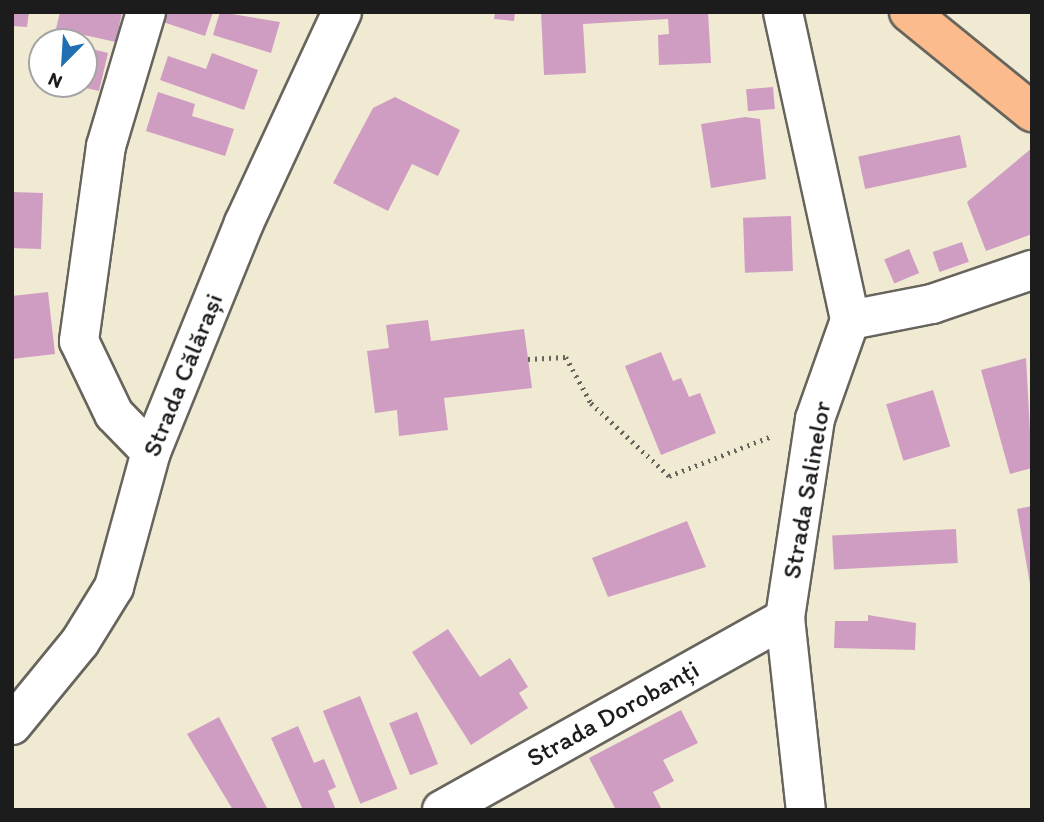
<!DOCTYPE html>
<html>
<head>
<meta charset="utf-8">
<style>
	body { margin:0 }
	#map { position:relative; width:1044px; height:822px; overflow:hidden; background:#f0ead3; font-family:Itim,sans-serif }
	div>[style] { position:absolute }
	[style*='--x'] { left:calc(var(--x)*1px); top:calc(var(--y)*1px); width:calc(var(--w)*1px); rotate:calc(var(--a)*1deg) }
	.building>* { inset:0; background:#d09dc2; transform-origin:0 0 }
	.path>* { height:4.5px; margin-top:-2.25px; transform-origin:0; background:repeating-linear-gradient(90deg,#66645c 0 2px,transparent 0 7px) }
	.roads { filter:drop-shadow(2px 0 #66645c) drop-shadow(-2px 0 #66645c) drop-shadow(0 2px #66645c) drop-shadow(0 -2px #66645c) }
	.minor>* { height:38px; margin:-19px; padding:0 19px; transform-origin:19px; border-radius:19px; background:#fff }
	.major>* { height:38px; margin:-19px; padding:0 19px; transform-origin:19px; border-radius:19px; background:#fbbb8c }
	span { translate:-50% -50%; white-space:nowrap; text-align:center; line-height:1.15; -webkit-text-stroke:5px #fff; paint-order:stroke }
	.street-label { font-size:26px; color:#1c1c1c }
	.frame { position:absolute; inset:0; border:14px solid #1c1c1c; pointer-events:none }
	.north { position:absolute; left:28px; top:28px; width:70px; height:70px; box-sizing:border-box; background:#fff; border:2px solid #a4a4a4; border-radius:50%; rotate:204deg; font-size:19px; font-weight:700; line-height:28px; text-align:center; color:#1c1c1c }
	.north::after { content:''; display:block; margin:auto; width:24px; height:32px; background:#1f6fb2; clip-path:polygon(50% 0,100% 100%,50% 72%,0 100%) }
</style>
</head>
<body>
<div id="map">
	<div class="building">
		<i style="clip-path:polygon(12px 12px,29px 12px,27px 27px,12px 26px)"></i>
		<i style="clip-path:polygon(60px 12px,122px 12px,116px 42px,56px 29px)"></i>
		<i style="clip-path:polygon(163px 12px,213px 12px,205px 36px,160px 21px)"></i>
		<i style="clip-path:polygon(220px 12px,280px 22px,271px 53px,213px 35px)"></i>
		<i style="clip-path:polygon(495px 12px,515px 12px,514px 21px,494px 19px)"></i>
		<i style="clip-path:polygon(541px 12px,708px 12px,711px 63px,659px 65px,658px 35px,669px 34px,668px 19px,583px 24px,586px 73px,544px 75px)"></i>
		<i style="clip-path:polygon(84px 47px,108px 53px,99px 91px,72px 85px,84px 84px)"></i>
		<i style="clip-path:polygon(41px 50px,42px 50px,42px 78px,35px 76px)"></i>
		<i style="clip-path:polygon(212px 53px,258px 70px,244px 110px,160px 80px,168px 56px,206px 69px)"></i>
		<i style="left:773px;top:87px;width:22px;height:27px;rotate:85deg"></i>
		<i style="clip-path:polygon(158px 92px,195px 104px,192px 116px,234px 129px,225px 156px,146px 131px)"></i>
		<i style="clip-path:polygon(395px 97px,460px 130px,438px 176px,412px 164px,388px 211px,333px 183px,373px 108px)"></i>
		<i style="clip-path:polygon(745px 117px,760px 119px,766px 179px,711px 188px,701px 124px)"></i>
		<i style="left:960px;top:135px;width:33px;height:104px;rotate:78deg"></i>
		<i style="clip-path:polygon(1032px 148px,1032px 234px,986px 251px,967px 202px)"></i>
		<i style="left:12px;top:192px;width:31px;height:56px;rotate:2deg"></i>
		<i style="left:791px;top:216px;width:55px;height:48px;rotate:88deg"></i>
		<i style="left:962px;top:242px;width:21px;height:31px;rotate:71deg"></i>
		<i style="left:909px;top:249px;width:26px;height:27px;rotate:67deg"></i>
		<i style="clip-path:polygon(48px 292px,55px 354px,12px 359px,12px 296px)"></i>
		<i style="clip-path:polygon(428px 320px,431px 341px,524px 329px,532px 388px,444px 398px,448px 430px,399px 436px,397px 410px,375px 413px,367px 351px,389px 348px,386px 325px)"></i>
		<i style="clip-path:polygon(661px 352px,673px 381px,681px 378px,689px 397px,700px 393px,716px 433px,661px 455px,625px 366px)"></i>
		<i style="clip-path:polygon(1026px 358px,1032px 468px,1010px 474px,981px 370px)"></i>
		<i style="left:933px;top:390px;width:59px;height:49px;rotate:73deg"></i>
		<i style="clip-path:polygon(1032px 506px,1032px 583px,1030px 584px,1017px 509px)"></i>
		<i style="clip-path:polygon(687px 521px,706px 567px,608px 597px,592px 558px)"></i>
		<i style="left:956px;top:529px;width:34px;height:124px;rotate:87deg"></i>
		<i style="clip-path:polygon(868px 615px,916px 623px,915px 650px,834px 648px,835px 621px,868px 621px)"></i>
		<i style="clip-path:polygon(448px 629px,480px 677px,510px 658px,528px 687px,519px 693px,528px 708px,471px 745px,412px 652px)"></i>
		<i style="left:360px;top:696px;width:100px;height:40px;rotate:68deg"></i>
		<i style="clip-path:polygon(681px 710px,698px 743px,663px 760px,674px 781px,653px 792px,662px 810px,616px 810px,589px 758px)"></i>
		<i style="left:417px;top:712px;width:56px;height:30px;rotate:68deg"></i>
		<i style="clip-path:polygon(219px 717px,268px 810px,233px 810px,187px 734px)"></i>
		<i style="clip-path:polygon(298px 726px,314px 763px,324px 759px,336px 787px,328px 791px,336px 810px,303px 810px,271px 738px)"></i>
	</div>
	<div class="path">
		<i style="--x:528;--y:359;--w:38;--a:-3"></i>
		<i style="--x:566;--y:357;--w:52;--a:61.5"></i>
		<i style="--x:591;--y:403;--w:107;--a:43.1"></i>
		<i style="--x:669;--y:476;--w:110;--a:-21.2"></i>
	</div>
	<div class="roads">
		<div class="minor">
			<i style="--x:146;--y:12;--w:140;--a:106.6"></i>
			<i style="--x:106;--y:146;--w:197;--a:97.9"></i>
			<i style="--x:79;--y:341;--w:81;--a:64.4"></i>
			<i style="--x:114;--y:414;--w:53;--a:45.8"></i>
			<i style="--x:783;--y:12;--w:315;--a:77.7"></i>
			<i style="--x:850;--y:320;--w:105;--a:109.5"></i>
			<i style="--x:815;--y:419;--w:201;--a:98.6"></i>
			<i style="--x:785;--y:618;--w:193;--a:83.8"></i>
			<i style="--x:850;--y:320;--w:84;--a:-11"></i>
			<i style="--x:932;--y:304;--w:106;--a:-18.8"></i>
			<i style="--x:12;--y:725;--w:107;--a:-50.7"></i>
			<i style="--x:80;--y:642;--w:65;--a:-58.3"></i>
			<i style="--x:114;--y:587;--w:140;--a:-74.7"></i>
			<i style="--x:151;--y:452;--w:247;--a:-67.9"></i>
			<i style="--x:244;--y:223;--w:233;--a:-65.1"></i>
			<i style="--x:442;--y:810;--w:393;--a:-29.2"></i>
		</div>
		<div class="major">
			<i style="--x:909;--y:12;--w:159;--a:39.1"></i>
		</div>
	</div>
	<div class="street-label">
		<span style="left:183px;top:375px;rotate:-68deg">Strada Călărași</span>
		<span style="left:807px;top:490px;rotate:-80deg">Strada Salinelor</span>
		<span style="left:613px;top:714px;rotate:-29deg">Strada Dorobanți</span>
	</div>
	<div class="frame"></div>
	<div class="north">N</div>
</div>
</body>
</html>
